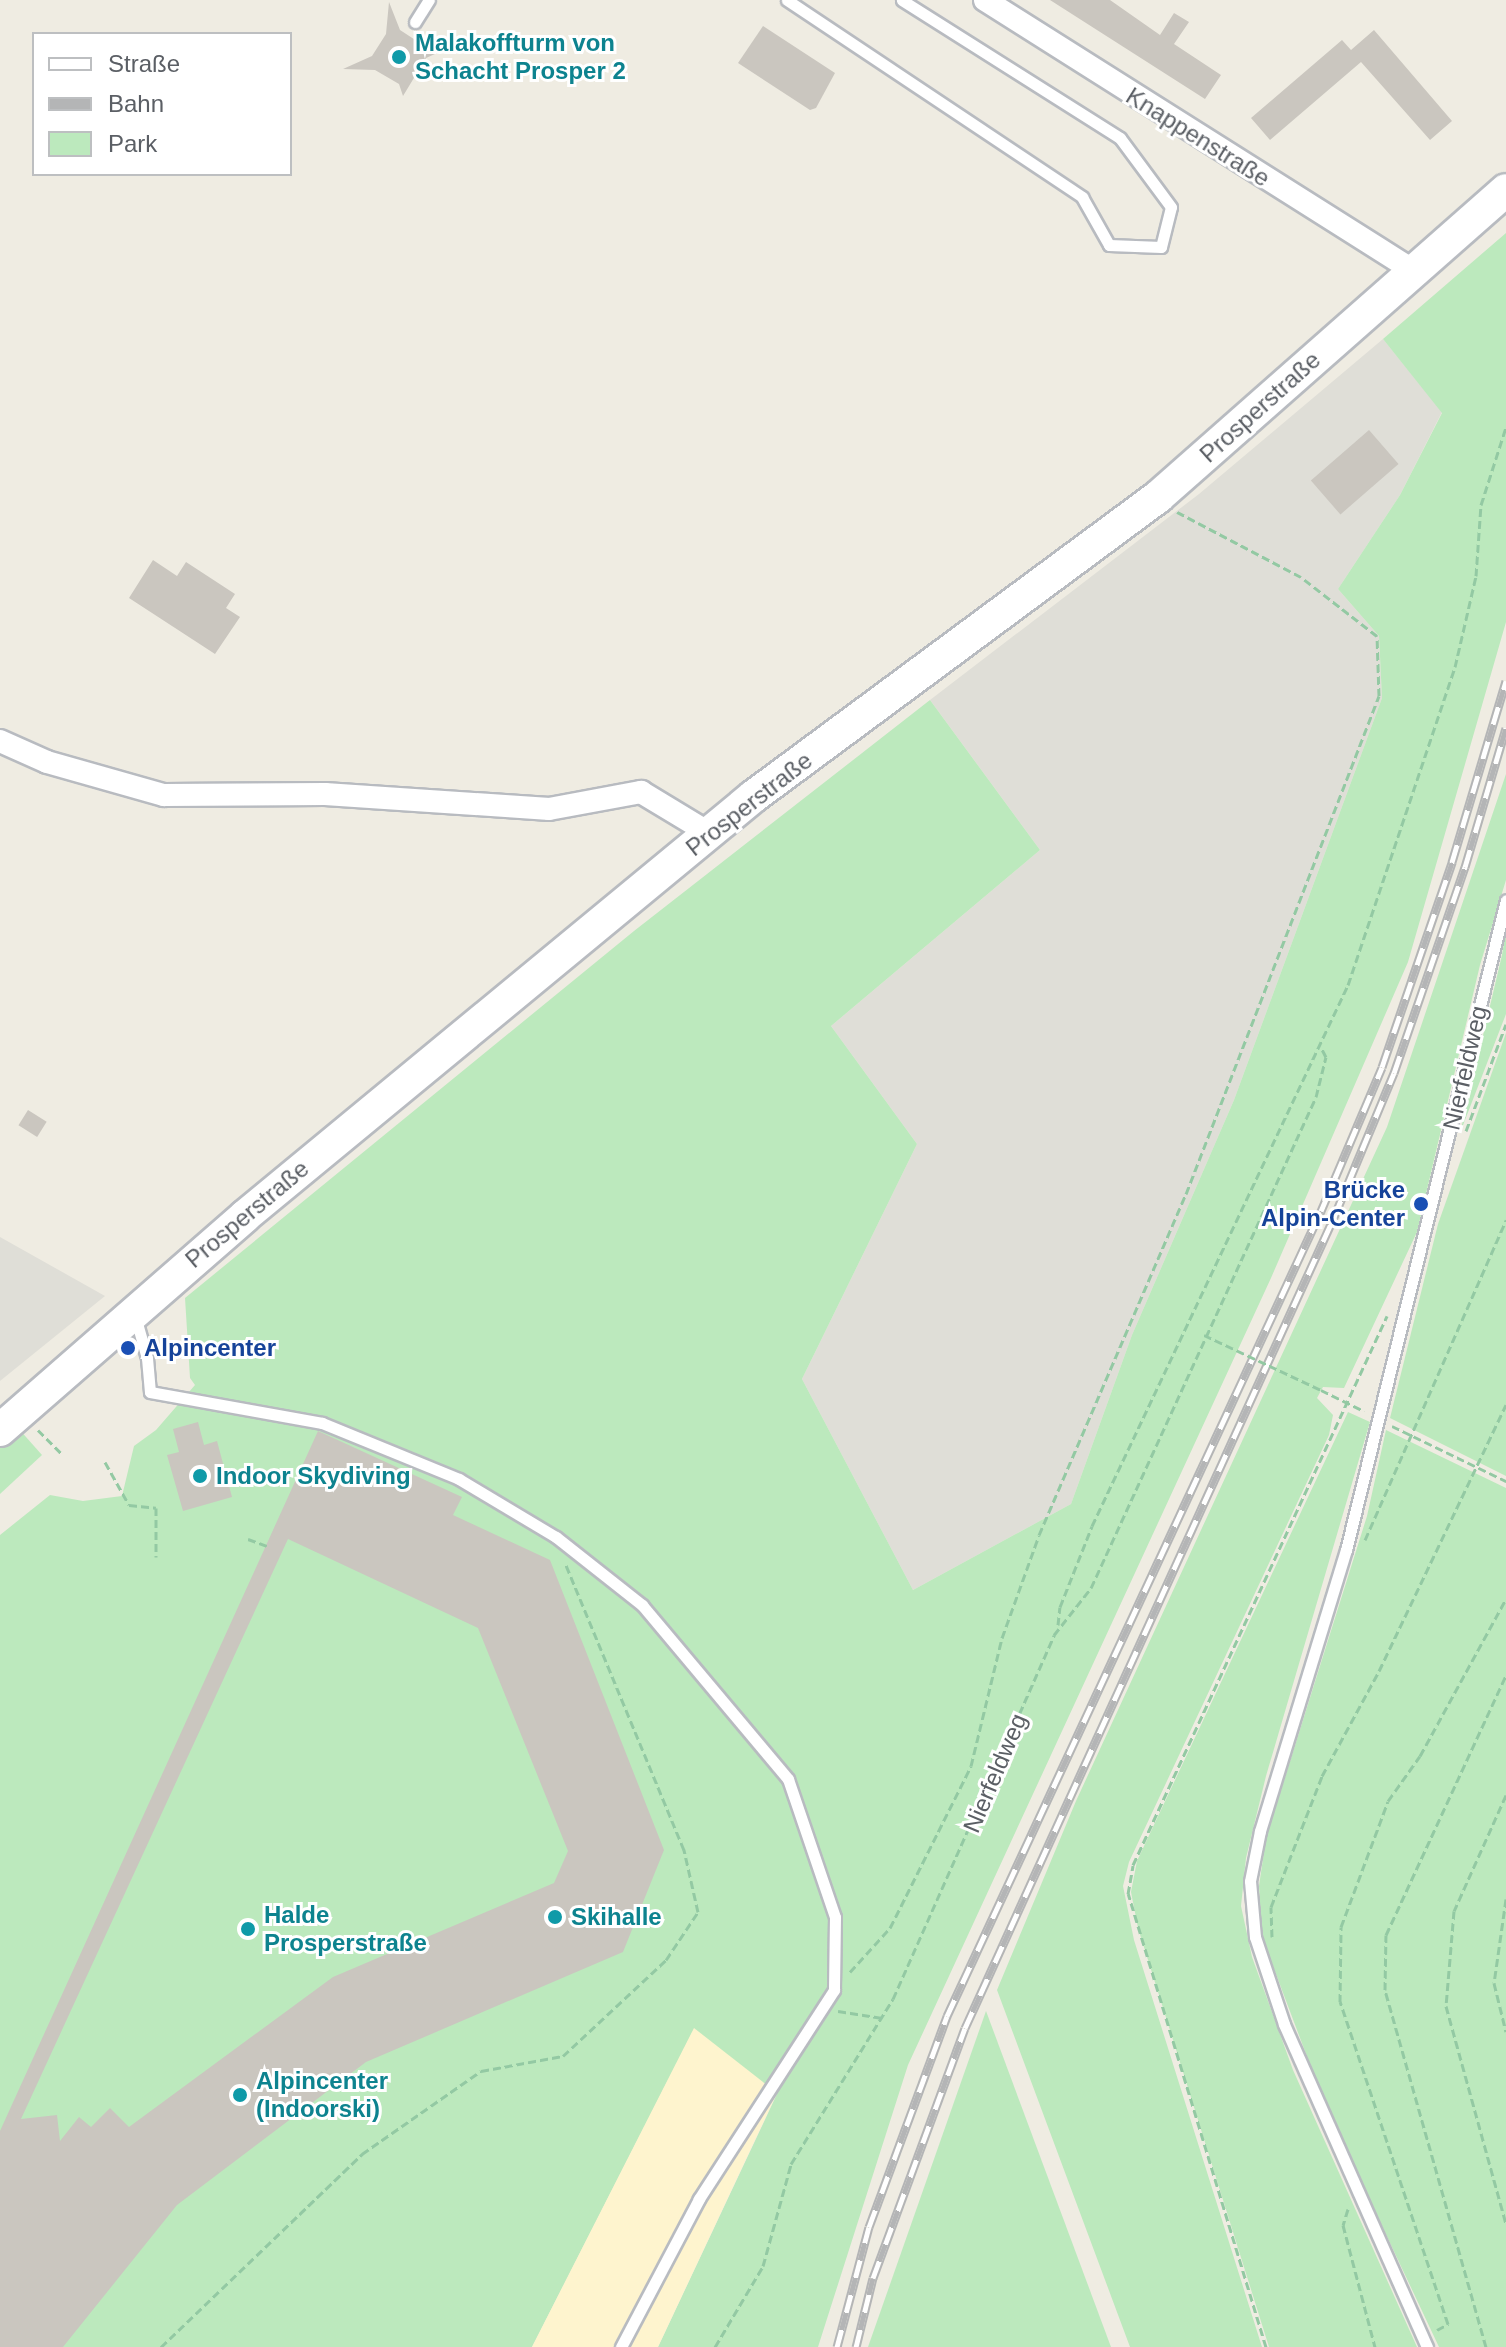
<!DOCTYPE html>
<html>
<head>
<meta charset="utf-8">
<style>
	body { margin:0 }
	#map { position:relative; width:1506px; height:2347px; overflow:hidden; background:#efece2; font-family:Arial,sans-serif }
	div>[style] { position:absolute }
	[style*='--x'] { left:calc(var(--x)*1px); top:calc(var(--y)*1px); width:calc(var(--w)*1px); rotate:calc(var(--a)*1deg) }
	.industrial>* { inset:0; background:#dfded7 }
	.green>* { inset:0; background:#bce9bd }
	.sand>* { inset:0; background:#fef4ce }
	.building>* { inset:0; background:#cac6bf; transform-origin:0 0 }
	.path>* { height:3px; margin-top:-1.5px; transform-origin:0; background:repeating-linear-gradient(90deg,#93c9a3 0 8px,transparent 0 12px) }
	.roads { filter:drop-shadow(2px 0 #b8bbc0) drop-shadow(-2px 0 #b8bbc0) drop-shadow(0 2px #b8bbc0) drop-shadow(0 -2px #b8bbc0) }
	.lane>* { height:11px; margin:-5.5px; padding:0 5.5px; transform-origin:5.5px; border-radius:5.5px; background:#fff }
	.street>* { height:22px; margin:-11px; padding:0 11px; transform-origin:11px; border-radius:11px; background:#fff }
	.secondary>* { height:32px; margin:-16px; padding:0 16px; transform-origin:16px; border-radius:16px; background:#fff }
	.rail>* { height:9px; margin-top:-4.5px; transform-origin:0; background:repeating-linear-gradient(90deg,#fff 0 18px,#b4b5b6 0 36px); box-sizing:border-box; border-block:2px solid #b4b5b6 }
	.path-bridge>* { height:3px; margin-top:-1.5px; transform-origin:0; background:repeating-linear-gradient(90deg,#93c9a3 0 8px,transparent 0 12px) }
	.dots>* { width:22px; height:22px; translate:-50% -50%; box-sizing:border-box; border:4px solid #fff; border-radius:50% }
	span { translate:-50% -50%; white-space:nowrap; text-align:center; line-height:1.15; -webkit-text-stroke:6px #fff; paint-order:stroke }
	.culture-label { font-size:24px; color:#0d838f; font-weight:700 }
	.left { translate:0 -50%; text-align:left }
	.street-label { font-size:24px; color:#5b5f65 }
	.transit-label { font-size:24px; color:#164399; font-weight:700 }
	.right { translate:-100% -50%; text-align:right }
	.legend { position:absolute; left:32px; top:32px; width:260px; height:144px; box-sizing:border-box; background:#fff; border:2px solid #bdbfc1; margin:0; padding:10px 14px; list-style:none; font-size:24px; color:#5b5f65 }
	.legend li { display:flex; align-items:center; gap:16px; height:40px }
	.legend b { width:40px; border:2px solid #bdbfc1 }
</style>
</head>
<body>
<div id="map">
	<div class="industrial">
		<i style="clip-path:polygon(1383px 339px,1442px 412px,1400px 495px,1338px 589px,1379px 636px,1382px 698px,1234px 1100px,1132px 1335px,1071px 1504px,913px 1590px,802px 1379px,917px 1144px,831px 1026px,1040px 850px,930px 700px,1199px 494px)"></i>
		<i style="clip-path:polygon(0 1237px,105px 1296px,0 1381px)"></i>
	</div>
	<div class="green">
		<i style="clip-path:polygon(1506px 233px,1506px 622px,1408px 962px,1271px 1278px,908px 2065px,818px 2347px,658px 2347px,777px 2094px,694px 2029px,532px 2347px,0 2347px,0 1535px,50px 1495px,83px 1501px,122px 1496px,134px 1446px,156px 1430px,195px 1385px,190px 1378px,185px 1298px,634px 931px,930px 700px,1040px 850px,831px 1026px,917px 1144px,802px 1379px,913px 1590px,1071px 1504px,1132px 1335px,1234px 1100px,1382px 698px,1379px 636px,1338px 589px,1400px 495px,1442px 413px,1383px 339px)"></i>
		<i style="clip-path:polygon(1506px 774px,1506px 880px,1480px 965px,1417px 1232px,1344px 1388px,1323px 1387px,1317px 1398px,1333px 1415px,1329px 1435px,1129px 1862px,1123px 1886px,1134px 1940px,1262px 2347px,1130px 2347px,997px 1990px,1076px 1801px,1387px 1127px)"></i>
		<i style="clip-path:polygon(1506px 930px,1506px 1014px,1460px 1133px,1502px 955px)"></i>
		<i style="clip-path:polygon(1506px 1033px,1506px 1476px,1390px 1418px,1438px 1224px)"></i>
		<i style="clip-path:polygon(1348px 1412px,1370px 1422px,1266px 1776px,1246px 1858px,1241px 1906px,1252px 1957px,1293px 2070px,1417px 2347px,1269px 2347px,1138px 1928px,1131px 1892px,1137px 1861px)"></i>
		<i style="clip-path:polygon(18px 1428px,42px 1455px,0 1494px,0 1444px)"></i>
		<i style="clip-path:polygon(1386px 1430px,1506px 1488px,1506px 2347px,1439px 2347px,1326px 2107px,1262px 1937px,1259px 1886px,1266px 1838px,1367px 1516px)"></i>
		<i style="clip-path:polygon(986px 2011px,1111px 2347px,868px 2347px)"></i>
	</div>
	<div class="sand">
		<i style="clip-path:polygon(694px 2028px,777px 2093px,658px 2347px,532px 2347px)"></i>
	</div>
	<div class="building">
		<i style="clip-path:polygon(1050px 0,1110px 0,1160px 35px,1174px 13px,1189px 22px,1174px 44px,1221px 75px,1205px 99px)"></i>
		<i style="clip-path:polygon(389px 2px,400px 30px,423px 45px,455px 45px,426px 58px,403px 96px,399px 84px,375px 70px,343px 69px,372px 56px,386px 34px)"></i>
		<i style="clip-path:polygon(763px 26px,835px 73px,816px 108px,810px 110px,738px 63px)"></i>
		<i style="clip-path:polygon(1374px 30px,1452px 121px,1430px 140px,1361px 62px,1270px 140px,1251px 118px,1342px 40px,1351px 50px)"></i>
		<i style="left:1369px;top:430px;width:45px;height:77px;rotate:49deg"></i>
		<i style="clip-path:polygon(153px 560px,177px 576px,186px 562px,235px 594px,226px 608px,240px 617px,215px 654px,129px 598px)"></i>
		<i style="left:28px;top:1110px;width:22px;height:18px;rotate:32deg"></i>
		<i style="clip-path:polygon(198px 1422px,204px 1445px,217px 1441px,232px 1497px,183px 1511px,167px 1455px,179px 1452px,173px 1429px)"></i>
		<i style="clip-path:polygon(evenodd,318px 1431px,462px 1497px,453px 1515px,550px 1560px,664px 1850px,623px 1952px,366px 2062px,177px 2205px,63px 2347px,0 2347px,0 2131px,318px 1431px,288px 1539px,478px 1628px,568px 1851px,554px 1883px,333px 1977px,129px 2127px,110px 2108px,91px 2127px,79px 2117px,60px 2141px,57px 2115px,21px 2119px,288px 1539px)"></i>
	</div>
	<div class="path">
		<i style="--x:1466;--y:1131;--w:114;--a:-69.5"></i>
		<i style="--x:1321;--y:1390;--w:48;--a:26"></i>
		<i style="--x:1392;--y:1426;--w:127;--a:25.8"></i>
		<i style="--x:38;--y:1430;--w:33;--a:45"></i>
		<i style="--x:105;--y:1462;--w:49;--a:60.8"></i>
		<i style="--x:129;--y:1505;--w:27;--a:6"></i>
		<i style="--x:156;--y:1508;--w:49;--a:90"></i>
		<i style="--x:248;--y:1539;--w:20;--a:20"></i>
		<i style="--x:1365;--y:1540;--w:350;--a:-66.2"></i>
		<i style="--x:1058;--y:1625;--w:18;--a:-84"></i>
		<i style="--x:1060;--y:1607;--w:87;--a:-68.4"></i>
		<i style="--x:1092;--y:1526;--w:599;--a:-64.68"></i>
		<i style="--x:1348;--y:985;--w:336;--a:-71.4"></i>
		<i style="--x:1455;--y:667;--w:93;--a:-77"></i>
		<i style="--x:1476;--y:576;--w:71;--a:-86"></i>
		<i style="--x:1481;--y:505;--w:82;--a:-72.2"></i>
		<i style="--x:1506;--y:1795;--w:127;--a:114.1"></i>
		<i style="--x:1454;--y:1911;--w:95;--a:94.8"></i>
		<i style="--x:1446;--y:2006;--w:226;--a:74.6"></i>
		<i style="--x:1506;--y:1899;--w:85;--a:98.1"></i>
		<i style="--x:1494;--y:1983;--w:50;--a:76.2"></i>
		<i style="--x:1272;--y:1937;--w:30;--a:-92"></i>
		<i style="--x:1271;--y:1907;--w:141;--a:-68.7"></i>
		<i style="--x:1322;--y:1776;--w:119;--a:-61.5"></i>
		<i style="--x:1379;--y:1671;--w:295;--a:-64.5"></i>
		<i style="--x:850;--y:1972;--w:59;--a:-47.7"></i>
		<i style="--x:890;--y:1928;--w:181;--a:-63.4"></i>
		<i style="--x:971;--y:1766;--w:132;--a:-76.4"></i>
		<i style="--x:1002;--y:1638;--w:109;--a:-70.2"></i>
		<i style="--x:1039;--y:1535;--w:371;--a:-66.7"></i>
		<i style="--x:1186;--y:1194;--w:534;--a:-68.82"></i>
		<i style="--x:1379;--y:696;--w:60;--a:-91.9"></i>
		<i style="--x:1377;--y:636;--w:96;--a:-142.2"></i>
		<i style="--x:1301;--y:577;--w:140;--a:-152.3"></i>
		<i style="--x:838;--y:2011;--w:45;--a:9"></i>
		<i style="--x:1348;--y:2209;--w:17;--a:107"></i>
		<i style="--x:1343;--y:2225;--w:126;--a:75.3"></i>
		<i style="--x:1437;--y:2330;--w:13;--a:-29"></i>
		<i style="--x:1448;--y:2324;--w:340;--a:-108.5"></i>
		<i style="--x:1340;--y:2002;--w:75;--a:-89.2"></i>
		<i style="--x:1341;--y:1927;--w:134;--a:-69.5"></i>
		<i style="--x:1388;--y:1801;--w:55;--a:-54.6"></i>
		<i style="--x:1420;--y:1756;--w:179;--a:-61.3"></i>
		<i style="--x:161;--y:2347;--w:279;--a:-43.8"></i>
		<i style="--x:362;--y:2154;--w:145;--a:-34.9"></i>
		<i style="--x:481;--y:2071;--w:83;--a:-10.4"></i>
		<i style="--x:563;--y:2056;--w:141;--a:-43"></i>
		<i style="--x:666;--y:1960;--w:58;--a:-56.3"></i>
		<i style="--x:698;--y:1912;--w:64;--a:-102.7"></i>
		<i style="--x:684;--y:1850;--w:311;--a:-112.5"></i>
		<i style="--x:715;--y:2347;--w:94;--a:-59.3"></i>
		<i style="--x:763;--y:2266;--w:106;--a:-74.6"></i>
		<i style="--x:791;--y:2164;--w:194;--a:-58.3"></i>
		<i style="--x:893;--y:1999;--w:398;--a:-66.1"></i>
		<i style="--x:1054;--y:1635;--w:60;--a:-51.8"></i>
		<i style="--x:1091;--y:1588;--w:540;--a:-65.38"></i>
		<i style="--x:1316;--y:1097;--w:41;--a:-76"></i>
		<i style="--x:1326;--y:1057;--w:11;--a:-117"></i>
		<i style="--x:1266;--y:2347;--w:474;--a:-106.9"></i>
		<i style="--x:1128;--y:1894;--w:29;--a:-80"></i>
		<i style="--x:1133;--y:1865;--w:605;--a:-65.17"></i>
		<i style="--x:1486;--y:2347;--w:371;--a:-105.8"></i>
		<i style="--x:1385;--y:1990;--w:55;--a:-89"></i>
		<i style="--x:1386;--y:1935;--w:286;--a:-65.2"></i>
	</div>
	<div class="roads">
		<div class="lane">
			<i style="--x:787;--y:0;--w:355;--a:33.7"></i>
			<i style="--x:1082;--y:197;--w:55;--a:60.6"></i>
			<i style="--x:1109;--y:245;--w:52;--a:2.2"></i>
			<i style="--x:1161;--y:247;--w:41;--a:-76"></i>
			<i style="--x:1171;--y:207;--w:86;--a:-126.5"></i>
			<i style="--x:1120;--y:138;--w:258;--a:-147.7"></i>
			<i style="--x:415;--y:22;--w:26;--a:-58"></i>
			<i style="--x:135;--y:1316;--w:44;--a:74.1"></i>
			<i style="--x:147;--y:1358;--w:34;--a:85"></i>
			<i style="--x:150;--y:1392;--w:175;--a:10.2"></i>
			<i style="--x:322;--y:1423;--w:148;--a:22.2"></i>
			<i style="--x:459;--y:1479;--w:113;--a:30.9"></i>
			<i style="--x:556;--y:1537;--w:110;--a:38.3"></i>
			<i style="--x:642;--y:1605;--w:227;--a:50"></i>
			<i style="--x:788;--y:1779;--w:146;--a:71.2"></i>
			<i style="--x:835;--y:1917;--w:73;--a:90.8"></i>
			<i style="--x:834;--y:1990;--w:249;--a:122.9"></i>
			<i style="--x:699;--y:2199;--w:167;--a:117.8"></i>
			<i style="--x:1427;--y:2347;--w:353;--a:-113.9"></i>
			<i style="--x:1284;--y:2024;--w:92;--a:-108.4"></i>
			<i style="--x:1255;--y:1937;--w:56;--a:-95.1"></i>
			<i style="--x:1250;--y:1881;--w:51;--a:-78.7"></i>
			<i style="--x:1260;--y:1831;--w:294;--a:-73"></i>
			<i style="--x:1346;--y:1550;--w:669;--a:-76.17"></i>
		</div>
		<div class="street">
			<i style="--x:985;--y:0;--w:507;--a:32.28"></i>
			<i style="--x:0;--y:741;--w:51;--a:24.1"></i>
			<i style="--x:47;--y:762;--w:122;--a:15.8"></i>
			<i style="--x:164;--y:795;--w:161;--a:-0.4"></i>
			<i style="--x:325;--y:794;--w:225;--a:3.8"></i>
			<i style="--x:549;--y:809;--w:94;--a:-10.5"></i>
			<i style="--x:641;--y:792;--w:79;--a:31.1"></i>
		</div>
		<div class="secondary">
			<i style="--x:0;--y:1430;--w:325;--a:-41.1"></i>
			<i style="--x:245;--y:1216;--w:660;--a:-39.53"></i>
			<i style="--x:754;--y:796;--w:503;--a:-36.51"></i>
			<i style="--x:1158;--y:497;--w:464;--a:-41.4"></i>
		</div>
	</div>
	<div class="rail">
		<i style="--x:837;--y:2347;--w:124;--a:-75.1"></i>
		<i style="--x:869;--y:2227;--w:225;--a:-69.7"></i>
		<i style="--x:947;--y:2016;--w:888;--a:-65.08"></i>
		<i style="--x:1321;--y:1211;--w:156;--a:-67"></i>
		<i style="--x:1382;--y:1067;--w:217;--a:-71.1"></i>
		<i style="--x:1452;--y:862;--w:189;--a:-73.4"></i>
		<i style="--x:856;--y:2347;--w:71;--a:-76.2"></i>
		<i style="--x:873;--y:2278;--w:266;--a:-69.8"></i>
		<i style="--x:965;--y:2028;--w:891;--a:-65.53"></i>
		<i style="--x:1334;--y:1217;--w:156;--a:-67.4"></i>
		<i style="--x:1394;--y:1073;--w:218;--a:-71"></i>
		<i style="--x:1465;--y:867;--w:145;--a:-73.6"></i>
	</div>
	<div class="path-bridge">
		<i style="--x:1204;--y:1335;--w:129;--a:25.2"></i>
	</div>
	<div class="dots">
		<i style="left:399px;top:57px;background:#0f9aa8"></i>
		<i style="left:1421px;top:1204px;background:#1a4fb4"></i>
		<i style="left:128px;top:1348px;background:#1a4fb4"></i>
		<i style="left:200px;top:1476px;background:#0f9aa8"></i>
		<i style="left:555px;top:1917px;background:#0f9aa8"></i>
		<i style="left:248px;top:1929px;background:#0f9aa8"></i>
		<i style="left:240px;top:2095px;background:#0f9aa8"></i>
	</div>
	<div class="culture-label">
		<span class="left" style="left:415px;top:57px">Malakoffturm von<br>Schacht Prosper 2</span>
		<span class="left" style="left:216px;top:1476px">Indoor Skydiving</span>
		<span class="left" style="left:264px;top:1929px">Halde<br>Prosperstraße</span>
		<span class="left" style="left:571px;top:1917px">Skihalle</span>
		<span class="left" style="left:256px;top:2095px">Alpincenter<br>(Indoorski)</span>
	</div>
	<div class="street-label">
		<span style="left:1198px;top:137px;rotate:32deg">Knappenstraße</span>
		<span style="left:1260px;top:407px;rotate:-42deg">Prosperstraße</span>
		<span style="left:749px;top:804px;rotate:-38deg">Prosperstraße</span>
		<span style="left:1465px;top:1068px;rotate:-77deg">Nierfeldweg</span>
		<span style="left:247px;top:1214px;rotate:-40deg">Prosperstraße</span>
		<span style="left:995px;top:1773px;rotate:-67deg">Nierfeldweg</span>
	</div>
	<div class="transit-label">
		<span class="right" style="left:1405px;top:1204px">Brücke<br>Alpin-Center</span>
		<span class="left" style="left:144px;top:1348px">Alpincenter</span>
	</div>
	<ul class="legend">
	<li><b style="height:10px;background:#fff"></b>Straße</li>
	<li><b style="height:10px;background:#b4b5b6"></b>Bahn</li>
	<li><b style="height:22px;background:#bce9bd"></b>Park</li>
	</ul>
</div>
</body>
</html>
